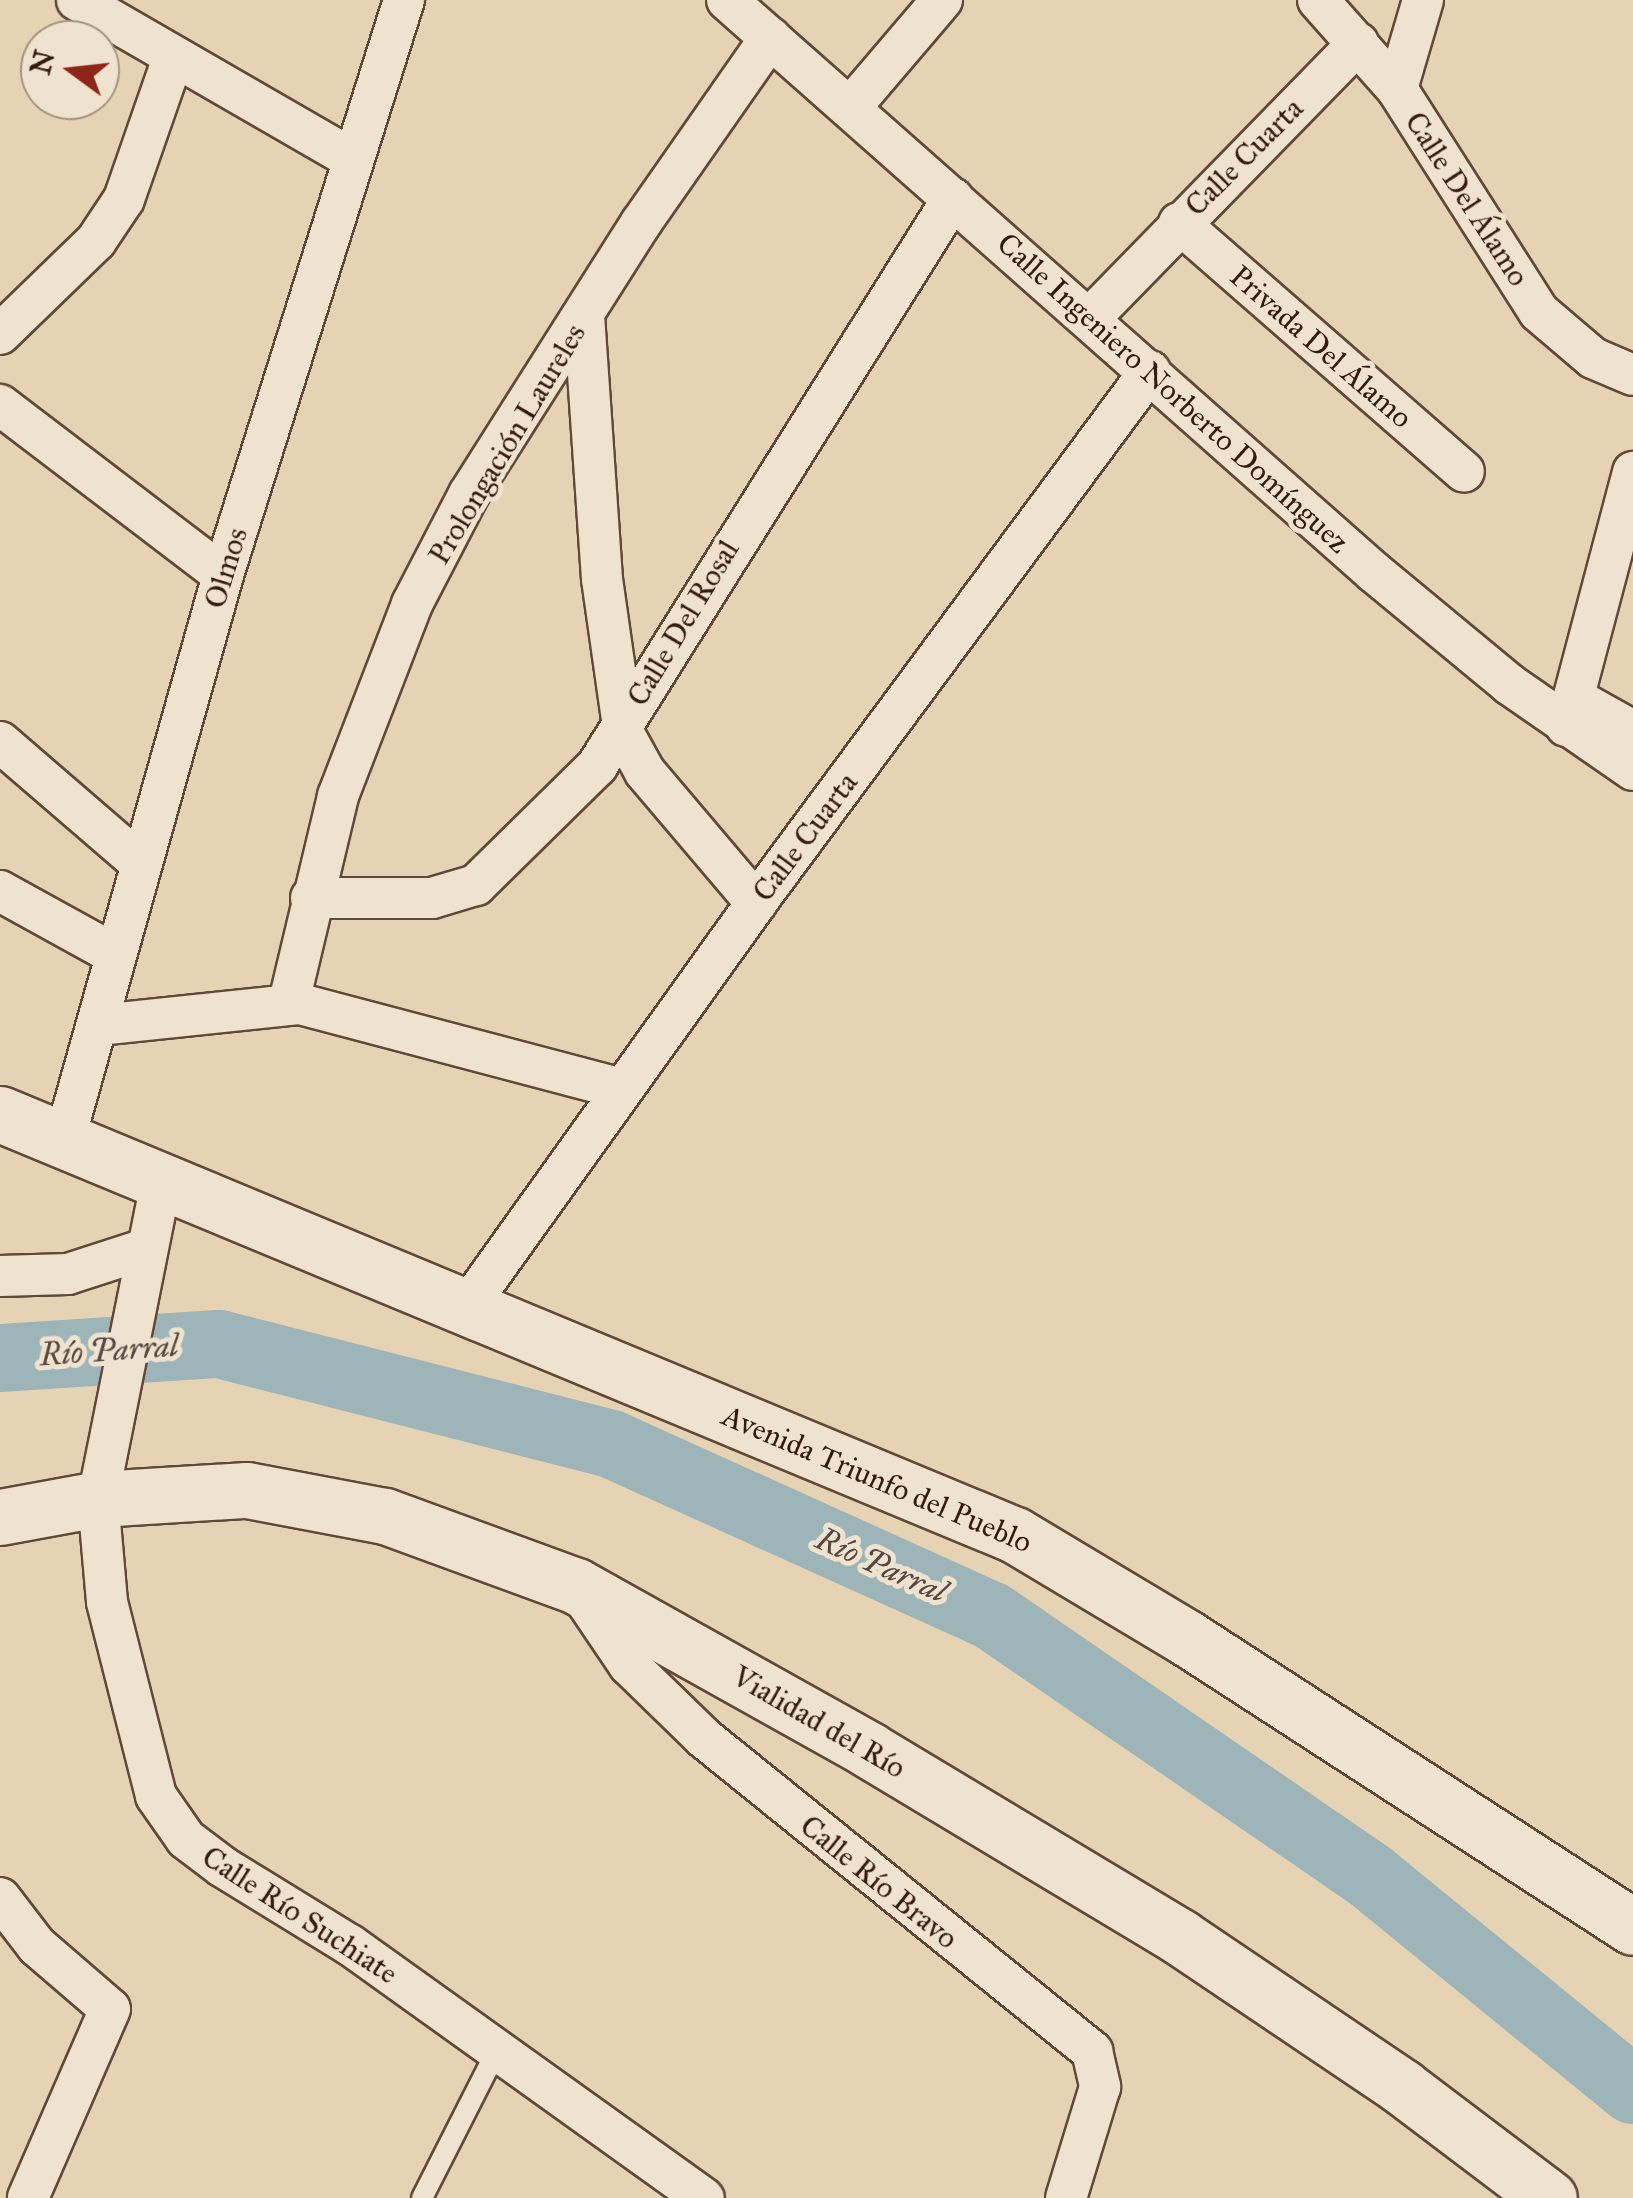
<!DOCTYPE html>
<html>
<head>
<meta charset="utf-8">
<style>
	body { margin:0 }
	#map { position:relative; width:1633px; height:2198px; overflow:hidden; background:#e6d3b3; font-family:"IM FELL Great Primer",serif }
	div>[style] { position:absolute }
	[style*='--x'] { left:calc(var(--x)*1px); top:calc(var(--y)*1px); width:calc(var(--w)*1px); rotate:calc(var(--a)*1deg) }
	.river>* { height:68px; margin:-34px; padding:0 34px; transform-origin:34px; border-radius:34px; background:#9db4b9 }
	.roads { filter:drop-shadow(2px 0 #614838) drop-shadow(-2px 0 #614838) drop-shadow(0 2px #614838) drop-shadow(0 -2px #614838) }
	.lane>* { height:20px; margin:-10px; padding:0 10px; transform-origin:10px; border-radius:10px; background:#efe2ce }
	.street>* { height:40px; margin:-20px; padding:0 20px; transform-origin:20px; border-radius:20px; background:#efe2ce }
	.secondary>* { height:55px; margin:-27.5px; padding:0 27.5px; transform-origin:27.5px; border-radius:27.5px; background:#efe2ce }
	span { translate:-50% -50%; white-space:nowrap; text-align:center; line-height:1.15; -webkit-text-stroke:10px #efe2ce; paint-order:stroke }
	.street-label { font-size:30px; color:#351a0f }
	.water-label { font-size:32px; color:#544842; font-style:italic }
	.north { position:absolute; left:20px; top:20px; width:100px; height:100px; box-sizing:border-box; background:#efe2ce; border:2px solid #a59282; border-radius:50%; rotate:285deg; font-size:28px; font-weight:700; line-height:40px; text-align:center; color:#351a0f }
	.north::after { content:''; display:block; margin:auto; width:35px; height:45px; background:#8f2418; clip-path:polygon(50% 0,100% 100%,50% 72%,0 100%) }
</style>
</head>
<body>
<div id="map">
	<div class="river">
		<i style="--x:0;--y:1358;--w:219;--a:-3.7"></i>
		<i style="--x:219;--y:1344;--w:405;--a:14.3"></i>
		<i style="--x:611;--y:1444;--w:418;--a:24.3"></i>
		<i style="--x:992;--y:1616;--w:457;--a:34.5"></i>
		<i style="--x:1369;--y:1875;--w:340;--a:39.2"></i>
	</div>
	<div class="roads">
		<div class="lane">
			<i style="--x:422;--y:2198;--w:168;--a:-63.1"></i>
		</div>
		<div class="street">
			<i style="--x:77;--y:0;--w:318;--a:30"></i>
			<i style="--x:727;--y:0;--w:865;--a:41.49"></i>
			<i style="--x:1375;--y:573;--w:174;--a:39.6"></i>
			<i style="--x:1509;--y:684;--w:151;--a:34.7"></i>
			<i style="--x:1318;--y:0;--w:119;--a:48.4"></i>
			<i style="--x:1397;--y:89;--w:264;--a:57.5"></i>
			<i style="--x:1539;--y:312;--w:71;--a:40.4"></i>
			<i style="--x:1593;--y:358;--w:43;--a:23"></i>
			<i style="--x:1397;--y:89;--w:93;--a:-73.7"></i>
			<i style="--x:850;--y:108;--w:142;--a:-49.6"></i>
			<i style="--x:1179;--y:223;--w:378;--a:41.1"></i>
			<i style="--x:584;--y:315;--w:265;--a:86.1"></i>
			<i style="--x:602;--y:579;--w:157;--a:81.9"></i>
			<i style="--x:624;--y:734;--w:43;--a:61.1"></i>
			<i style="--x:645;--y:772;--w:172;--a:49.7"></i>
			<i style="--x:1090;--y:318;--w:384;--a:-45.7"></i>
			<i style="--x:0;--y:334;--w:134;--a:-44.1"></i>
			<i style="--x:96;--y:241;--w:50;--a:-56.3"></i>
			<i style="--x:124;--y:199;--w:149;--a:-70.8"></i>
			<i style="--x:0;--y:405;--w:280;--a:37.3"></i>
			<i style="--x:1574;--y:698;--w:68;--a:29.2"></i>
			<i style="--x:1566;--y:726;--w:263;--a:-75.2"></i>
			<i style="--x:0;--y:742;--w:184;--a:40.8"></i>
			<i style="--x:0;--y:891;--w:132;--a:28.9"></i>
			<i style="--x:311;--y:898;--w:121;--a:0"></i>
			<i style="--x:432;--y:898;--w:46;--a:-16.5"></i>
			<i style="--x:476;--y:885;--w:170;--a:-44.5"></i>
			<i style="--x:597;--y:766;--w:670;--a:-57.92"></i>
			<i style="--x:289;--y:1002;--w:212;--a:-76.6"></i>
			<i style="--x:338;--y:796;--w:206;--a:-68.9"></i>
			<i style="--x:412;--y:604;--w:124;--a:-62.6"></i>
			<i style="--x:469;--y:494;--w:321;--a:-57.6"></i>
			<i style="--x:641;--y:223;--w:226;--a:-55.1"></i>
			<i style="--x:99;--y:1025;--w:202;--a:-6"></i>
			<i style="--x:300;--y:1004;--w:333;--a:14.8"></i>
			<i style="--x:64;--y:1141;--w:588;--a:-74.31"></i>
			<i style="--x:223;--y:575;--w:603;--a:-72.53"></i>
			<i style="--x:161;--y:1183;--w:322;--a:101.3"></i>
			<i style="--x:98;--y:1499;--w:103;--a:85"></i>
			<i style="--x:107;--y:1602;--w:200;--a:75.8"></i>
			<i style="--x:156;--y:1796;--w:52;--a:55.1"></i>
			<i style="--x:186;--y:1839;--w:46;--a:37.1"></i>
			<i style="--x:223;--y:1867;--w:149;--a:31.6"></i>
			<i style="--x:350;--y:1945;--w:435;--a:35.6"></i>
			<i style="--x:0;--y:1276;--w:68;--a:-1.7"></i>
			<i style="--x:68;--y:1274;--w:78;--a:-18"></i>
			<i style="--x:467;--y:1307;--w:497;--a:-54.4"></i>
			<i style="--x:756;--y:903;--w:662;--a:-53.48"></i>
			<i style="--x:577;--y:1588;--w:93;--a:56"></i>
			<i style="--x:629;--y:1665;--w:105;--a:44.2"></i>
			<i style="--x:704;--y:1738;--w:499;--a:38.9"></i>
			<i style="--x:1092;--y:2051;--w:37;--a:77"></i>
			<i style="--x:1100;--y:2087;--w:116;--a:107"></i>
			<i style="--x:0;--y:1898;--w:61;--a:52.4"></i>
			<i style="--x:37;--y:1946;--w:96;--a:40.8"></i>
			<i style="--x:110;--y:2009;--w:206;--a:113.5"></i>
		</div>
		<div class="secondary">
			<i style="--x:0;--y:1114;--w:1099;--a:22.53"></i>
			<i style="--x:1015;--y:1535;--w:200;--a:30.9"></i>
			<i style="--x:1187;--y:1638;--w:531;--a:32.94"></i>
			<i style="--x:0;--y:1517;--w:100;--a:-10.4"></i>
			<i style="--x:98;--y:1499;--w:149;--a:-3.5"></i>
			<i style="--x:247;--y:1490;--w:140;--a:10.7"></i>
			<i style="--x:385;--y:1516;--w:203;--a:20.1"></i>
			<i style="--x:576;--y:1586;--w:336;--a:29.2"></i>
			<i style="--x:869;--y:1750;--w:363;--a:31"></i>
			<i style="--x:1180;--y:1937;--w:268;--a:34"></i>
			<i style="--x:1402;--y:2087;--w:184;--a:37.1"></i>
		</div>
	</div>
	<div class="street-label">
		<span style="left:1244px;top:157px;rotate:-45deg">Calle Cuarta</span>
		<span style="left:1467px;top:199px;rotate:57deg">Calle Del Álamo</span>
		<span style="left:1321px;top:347px;rotate:41deg">Privada Del Álamo</span>
		<span style="left:1173px;top:393px;rotate:42deg">Calle Ingeniero Norberto Domínguez</span>
		<span style="left:507px;top:444px;rotate:-59deg">Prolongación Laureles</span>
		<span style="left:226px;top:568px;rotate:-73deg">Olmos</span>
		<span style="left:683px;top:623px;rotate:-59deg">Calle Del Rosal</span>
		<span style="left:805px;top:837px;rotate:-53deg">Calle Cuarta</span>
		<span style="left:877px;top:1479px;rotate:23deg">Avenida Triunfo del Pueblo</span>
		<span style="left:819px;top:1722px;rotate:30deg">Vialidad del Río</span>
		<span style="left:879px;top:1882px;rotate:39deg">Calle Río Bravo</span>
		<span style="left:300px;top:1915px;rotate:33deg">Calle Río Suchiate</span>
	</div>
	<div class="water-label">
		<span style="left:109px;top:1351px;rotate:-4deg">Río Parral</span>
		<span style="left:881px;top:1566px;rotate:24deg">Río Parral</span>
	</div>
	<div class="north">N</div>
</div>
</body>
</html>
